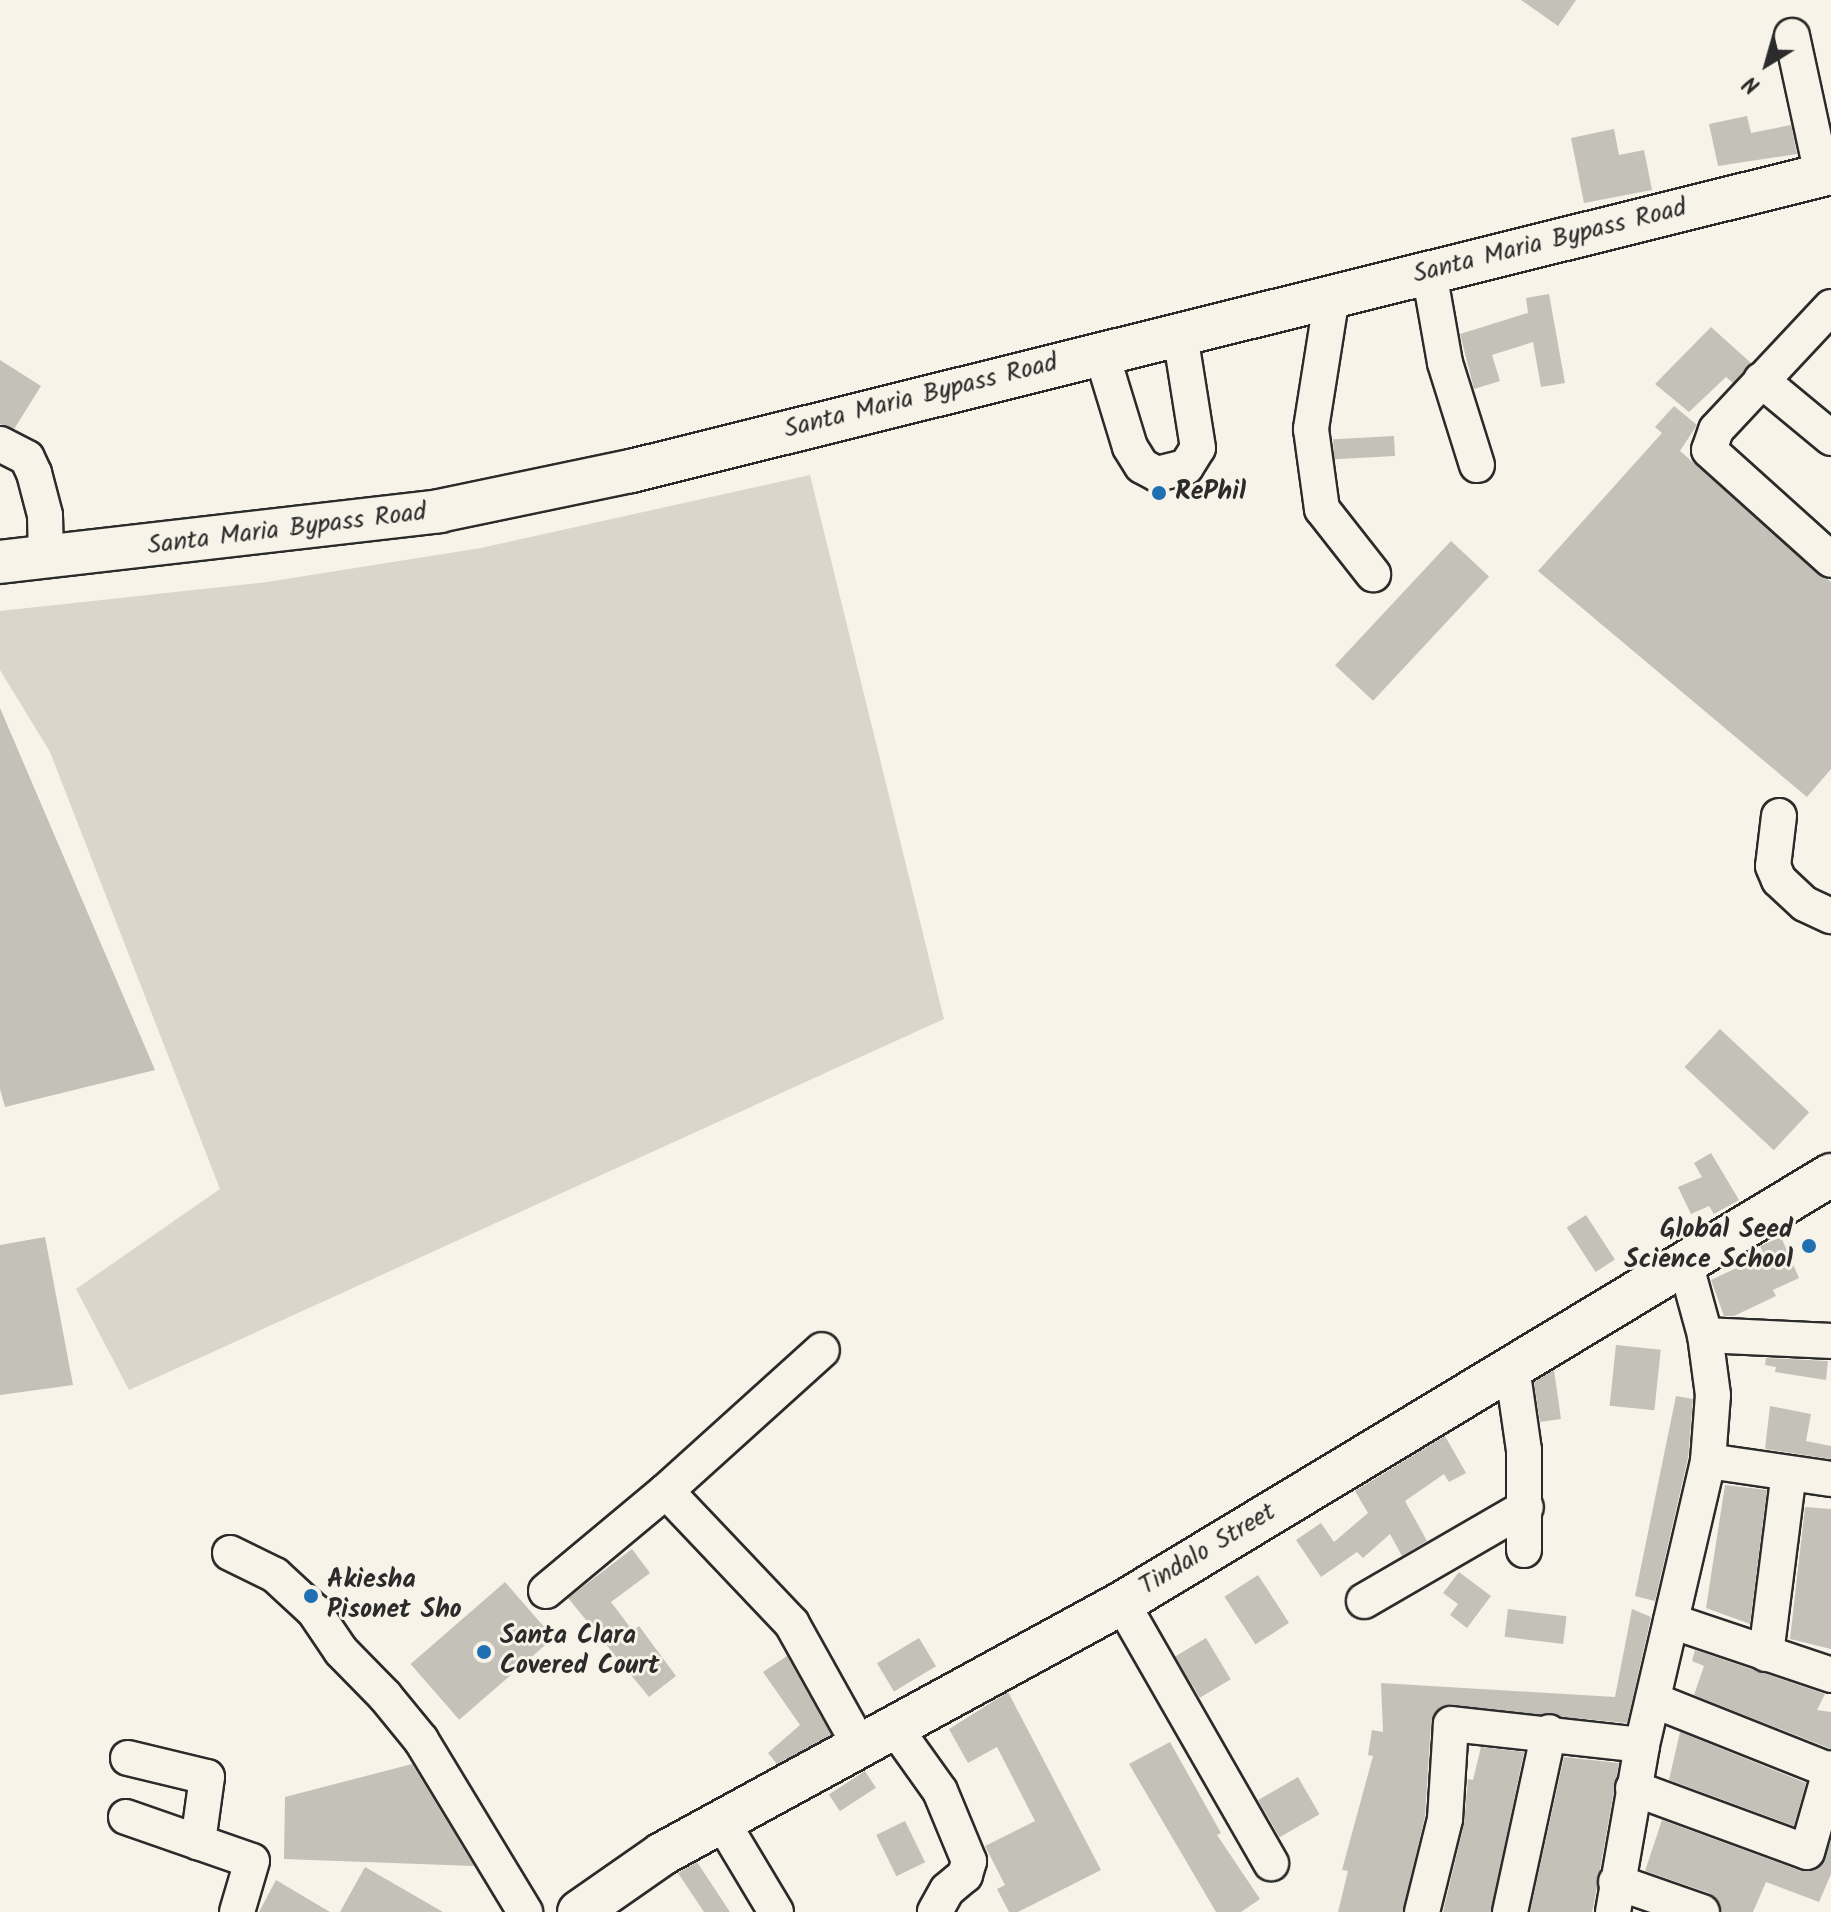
<!DOCTYPE html>
<html>
<head>
<meta charset="utf-8">
<style>
	body { margin:0 }
	#map { position:relative; width:1831px; height:1912px; overflow:hidden; background:#f7f3e8; font-family:Kalam,sans-serif }
	div>[style] { position:absolute }
	[style*='--x'] { left:calc(var(--x)*1px); top:calc(var(--y)*1px); width:calc(var(--w)*1px); rotate:calc(var(--a)*1deg) }
	.green>* { inset:0; background:#dad6cc }
	.building>* { inset:0; background:#c4c1b9; transform-origin:0 0 }
	.roads { filter:drop-shadow(2px 0 #2b2b2b) drop-shadow(-2px 0 #2b2b2b) drop-shadow(0 2px #2b2b2b) drop-shadow(0 -2px #2b2b2b) }
	.minor>* { height:34px; margin:-17px; padding:0 17px; transform-origin:17px; border-radius:17px; background:#f7f3e8 }
	.major>* { height:42px; margin:-21px; padding:0 21px; transform-origin:21px; border-radius:21px; background:#f7f3e8 }
	.dots>* { width:22px; height:22px; translate:-50% -50%; box-sizing:border-box; border:4px solid #f7f3e8; border-radius:50% }
	span { translate:-50% -50%; white-space:nowrap; text-align:center; line-height:1.15; -webkit-text-stroke:6px #f7f3e8; paint-order:stroke }
	.street-label { font-size:26px; color:#2b2b2b }
	.poi-label { font-size:26px; color:#2b2b2b; font-weight:700 }
	.left { translate:0 -50%; text-align:left }
	.right { translate:-100% -50%; text-align:right }
	.north { position:absolute; left:1727px; top:24px; width:80px; height:80px; -webkit-text-stroke:6px #f7f3e8; paint-order:stroke; rotate:217deg; font-size:22px; font-weight:700; line-height:32px; text-align:center; color:#2b2b2b }
	.north::after { content:''; display:block; margin:auto; width:28px; height:36px; background:#2b2b2b; clip-path:polygon(50% 0,100% 100%,50% 72%,0 100%) }
</style>
</head>
<body>
<div id="map">
	<div class="green">
		<i style="clip-path:polygon(810px 475px,944px 1019px,129px 1390px,76px 1289px,220px 1189px,50px 752px,0 670px,0 611px,267px 582px,481px 548px)"></i>
	</div>
	<div class="building">
		<i style="clip-path:polygon(1521px 0,1576px 0,1558px 26px)"></i>
		<i style="clip-path:polygon(1747px 116px,1751px 133px,1791px 125px,1797px 154px,1718px 166px,1709px 124px)"></i>
		<i style="clip-path:polygon(1614px 129px,1619px 155px,1644px 150px,1652px 190px,1584px 203px,1571px 138px)"></i>
		<i style="clip-path:polygon(1549px 294px,1565px 383px,1541px 387px,1533px 342px,1492px 355px,1500px 381px,1474px 389px,1460px 334px,1528px 313px,1526px 298px)"></i>
		<i style="clip-path:polygon(1711px 327px,1751px 363px,1733px 383px,1726px 377px,1689px 412px,1655px 384px)"></i>
		<i style="clip-path:polygon(0 360px,41px 386px,14px 429px,0 424px)"></i>
		<i style="clip-path:polygon(1674px 406px,1697px 425px,1680px 451px,1831px 582px,1831px 769px,1807px 797px,1538px 571px,1662px 433px,1655px 427px)"></i>
		<i style="left:1394px;top:436px;width:20px;height:61px;rotate:87deg"></i>
		<i style="left:1451px;top:541px;width:52px;height:170px;rotate:43deg"></i>
		<i style="clip-path:polygon(0 708px,155px 1070px,5px 1107px,0 1089px)"></i>
		<i style="left:1720px;top:1029px;width:122px;height:52px;rotate:43deg"></i>
		<i style="clip-path:polygon(1711px 1153px,1739px 1200px,1714px 1214px,1709px 1206px,1691px 1214px,1678px 1187px,1702px 1177px,1694px 1163px)"></i>
		<i style="left:1586px;top:1215px;width:53px;height:23px;rotate:57deg"></i>
		<i style="clip-path:polygon(45px 1237px,73px 1385px,0 1395px,0 1245px)"></i>
		<i style="clip-path:polygon(1781px 1237px,1799px 1278px,1773px 1290px,1776px 1296px,1734px 1316px,1724px 1316px,1711px 1280px,1764px 1255px,1760px 1246px)"></i>
		<i style="left:1616px;top:1345px;width:45px;height:61px;rotate:6deg"></i>
		<i style="clip-path:polygon(1766px 1358px,1828px 1361px,1826px 1380px,1775px 1372px,1776px 1367px,1765px 1365px)"></i>
		<i style="clip-path:polygon(1554px 1370px,1561px 1419px,1540px 1422px,1534px 1382px)"></i>
		<i style="clip-path:polygon(1676px 1396px,1693px 1399px,1688px 1458px,1655px 1601px,1635px 1596px)"></i>
		<i style="clip-path:polygon(1770px 1406px,1811px 1414px,1806px 1441px,1831px 1446px,1831px 1459px,1765px 1449px)"></i>
		<i style="clip-path:polygon(1445px 1436px,1466px 1473px,1449px 1482px,1444px 1474px,1405px 1501px,1427px 1541px,1402px 1556px,1390px 1534px,1363px 1558px,1357px 1552px,1321px 1577px,1296px 1540px,1321px 1523px,1334px 1542px,1368px 1513px,1355px 1491px)"></i>
		<i style="clip-path:polygon(1725px 1485px,1767px 1490px,1750px 1624px,1706px 1608px)"></i>
		<i style="clip-path:polygon(1805px 1507px,1831px 1509px,1831px 1649px,1790px 1639px)"></i>
		<i style="clip-path:polygon(632px 1549px,650px 1573px,611px 1602px,633px 1631px,639px 1626px,676px 1676px,649px 1697px,568px 1598px)"></i>
		<i style="clip-path:polygon(1459px 1572px,1491px 1596px,1467px 1628px,1450px 1615px,1458px 1604px,1443px 1593px)"></i>
		<i style="left:1258px;top:1575px;width:57px;height:40px;rotate:57deg"></i>
		<i style="left:505px;top:1582px;width:74px;height:125px;rotate:49deg"></i>
		<i style="left:1508px;top:1609px;width:59px;height:28px;rotate:7deg"></i>
		<i style="clip-path:polygon(1632px 1609px,1651px 1617px,1627px 1723px,1442px 1706px,1431px 1723px,1425px 1816px,1403px 1912px,1338px 1912px,1348px 1871px,1342px 1870px,1373px 1756px,1368px 1755px,1372px 1730px,1383px 1732px,1381px 1683px,1615px 1697px)"></i>
		<i style="left:919px;top:1638px;width:33px;height:49px;rotate:59deg"></i>
		<i style="left:1206px;top:1638px;width:48px;height:36px;rotate:59deg"></i>
		<i style="clip-path:polygon(1695px 1650px,1825px 1694px,1817px 1710px,1831px 1712px,1831px 1749px,1694px 1695px,1704px 1666px,1692px 1661px)"></i>
		<i style="clip-path:polygon(787px 1656px,831px 1735px,777px 1764px,768px 1753px,800px 1725px,763px 1672px)"></i>
		<i style="clip-path:polygon(1008px 1692px,1101px 1870px,1018px 1912px,1009px 1912px,997px 1889px,1005px 1885px,985px 1846px,1035px 1821px,997px 1747px,968px 1763px,949px 1729px)"></i>
		<i style="clip-path:polygon(1680px 1732px,1806px 1783px,1794px 1826px,1669px 1780px)"></i>
		<i style="clip-path:polygon(1170px 1742px,1221px 1833px,1217px 1835px,1260px 1899px,1241px 1912px,1216px 1912px,1129px 1764px)"></i>
		<i style="clip-path:polygon(1481px 1747px,1524px 1752px,1491px 1912px,1443px 1912px,1464px 1824px,1468px 1779px,1473px 1780px)"></i>
		<i style="clip-path:polygon(1564px 1757px,1619px 1763px,1594px 1903px,1592px 1912px,1530px 1912px)"></i>
		<i style="clip-path:polygon(412px 1764px,474px 1866px,284px 1859px,285px 1797px)"></i>
		<i style="left:865px;top:1771px;width:20px;height:43px;rotate:57deg"></i>
		<i style="left:1298px;top:1777px;width:43px;height:46px;rotate:60deg"></i>
		<i style="clip-path:polygon(1662px 1820px,1801px 1871px,1821px 1866px,1831px 1841px,1831px 1874px,1819px 1902px,1766px 1882px,1753px 1912px,1721px 1912px,1709px 1893px,1645px 1871px)"></i>
		<i style="left:905px;top:1821px;width:46px;height:32px;rotate:64deg"></i>
		<i style="clip-path:polygon(697px 1862px,730px 1912px,704px 1912px,678px 1873px)"></i>
		<i style="clip-path:polygon(365px 1867px,443px 1912px,340px 1912px)"></i>
		<i style="clip-path:polygon(276px 1880px,330px 1912px,259px 1912px)"></i>
	</div>
	<div class="roads">
		<div class="minor">
			<i style="--x:1792;--y:36;--w:142;--a:77.8"></i>
			<i style="--x:1429;--y:272;--w:92;--a:80"></i>
			<i style="--x:1445;--y:363;--w:107;--a:72.6"></i>
			<i style="--x:1332;--y:296;--w:135;--a:99"></i>
			<i style="--x:1311;--y:429;--w:81;--a:82.2"></i>
			<i style="--x:1322;--y:509;--w:83;--a:51.9"></i>
			<i style="--x:1831;--y:307;--w:168;--a:133.1"></i>
			<i style="--x:1716;--y:430;--w:21;--a:109"></i>
			<i style="--x:1709;--y:450;--w:164;--a:42"></i>
			<i style="--x:1101;--y:352;--w:99;--a:73"></i>
			<i style="--x:1130;--y:447;--w:22;--a:58"></i>
			<i style="--x:1142;--y:466;--w:17;--a:28"></i>
			<i style="--x:1157;--y:474;--w:30;--a:-14"></i>
			<i style="--x:1186;--y:467;--w:22;--a:-58"></i>
			<i style="--x:1198;--y:448;--w:115;--a:-99"></i>
			<i style="--x:1761;--y:380;--w:91;--a:39.6"></i>
			<i style="--x:0;--y:444;--w:30;--a:27"></i>
			<i style="--x:27;--y:458;--w:17;--a:65"></i>
			<i style="--x:34;--y:473;--w:43;--a:75.3"></i>
			<i style="--x:45;--y:515;--w:44;--a:88.7"></i>
			<i style="--x:1779;--y:816;--w:50;--a:96.8"></i>
			<i style="--x:1773;--y:866;--w:15;--a:67"></i>
			<i style="--x:1779;--y:880;--w:35;--a:43"></i>
			<i style="--x:1805;--y:904;--w:29;--a:25"></i>
			<i style="--x:1705;--y:1335;--w:126;--a:2.7"></i>
			<i style="--x:1512;--y:1367;--w:84;--a:81.8"></i>
			<i style="--x:1524;--y:1450;--w:100;--a:90"></i>
			<i style="--x:1708;--y:1461;--w:124;--a:8.3"></i>
			<i style="--x:666;--y:1491;--w:210;--a:-42.1"></i>
			<i style="--x:230;--y:1553;--w:50;--a:26.1"></i>
			<i style="--x:275;--y:1575;--w:53;--a:42.7"></i>
			<i style="--x:314;--y:1611;--w:48;--a:56"></i>
			<i style="--x:341;--y:1651;--w:63;--a:45.6"></i>
			<i style="--x:385;--y:1696;--w:57;--a:50.7"></i>
			<i style="--x:421;--y:1740;--w:201;--a:58.8"></i>
			<i style="--x:546;--y:1591;--w:156;--a:-39.8"></i>
			<i style="--x:666;--y:1491;--w:183;--a:46.5"></i>
			<i style="--x:792;--y:1624;--w:140;--a:60.9"></i>
			<i style="--x:1364;--y:1601;--w:187;--a:-30.1"></i>
			<i style="--x:1122;--y:1603;--w:300;--a:60.2"></i>
			<i style="--x:1671;--y:1621;--w:169;--a:18.6"></i>
			<i style="--x:1766;--y:1654;--w:182;--a:-82.8"></i>
			<i style="--x:1653;--y:1700;--w:192;--a:21.7"></i>
			<i style="--x:895;--y:1728;--w:77;--a:54.5"></i>
			<i style="--x:940;--y:1791;--w:76;--a:67.5"></i>
			<i style="--x:969;--y:1861;--w:15;--a:106"></i>
			<i style="--x:965;--y:1875;--w:23;--a:140"></i>
			<i style="--x:947;--y:1890;--w:25;--a:119"></i>
			<i style="--x:128;--y:1758;--w:81;--a:13.5"></i>
			<i style="--x:207;--y:1777;--w:66;--a:97.9"></i>
			<i style="--x:1633;--y:1788;--w:185;--a:20.2"></i>
			<i style="--x:1807;--y:1852;--w:87;--a:-74.1"></i>
			<i style="--x:126;--y:1817;--w:133;--a:19.2"></i>
			<i style="--x:252;--y:1861;--w:53;--a:106.4"></i>
			<i style="--x:721;--y:1820;--w:107;--a:59.1"></i>
			<i style="--x:1616;--y:1882;--w:91;--a:19.2"></i>
			<i style="--x:1422;--y:1912;--w:96;--a:-76.1"></i>
			<i style="--x:1445;--y:1819;--w:95;--a:-86.4"></i>
			<i style="--x:1451;--y:1724;--w:192;--a:6.3"></i>
			<i style="--x:1510;--y:1912;--w:184;--a:-77.8"></i>
			<i style="--x:1613;--y:1912;--w:169;--a:-80.1"></i>
			<i style="--x:1642;--y:1745;--w:292;--a:-76.9"></i>
			<i style="--x:1708;--y:1461;--w:66;--a:-85.7"></i>
			<i style="--x:1713;--y:1395;--w:61;--a:-97.6"></i>
			<i style="--x:1705;--y:1335;--w:72;--a:-105.4"></i>
		</div>
		<div class="major">
			<i style="--x:0;--y:562;--w:442;--a:-6.6"></i>
			<i style="--x:439;--y:511;--w:196;--a:-11.8"></i>
			<i style="--x:631;--y:471;--w:1236;--a:-13.95"></i>
			<i style="--x:579;--y:1912;--w:101;--a:-34.9"></i>
			<i style="--x:662;--y:1854;--w:524;--a:-28.62"></i>
			<i style="--x:1122;--y:1603;--w:828;--a:-31.12"></i>
		</div>
	</div>
	<div class="dots">
		<i style="left:1159px;top:493px;background:#1f6fb2"></i>
		<i style="left:1809px;top:1246px;background:#1f6fb2"></i>
		<i style="left:311px;top:1596px;background:#1f6fb2"></i>
		<i style="left:484px;top:1652px;background:#1f6fb2"></i>
	</div>
	<div class="street-label">
		<span style="left:1550px;top:242px;rotate:-14deg">Santa Maria Bypass Road</span>
		<span style="left:921px;top:397px;rotate:-14deg">Santa Maria Bypass Road</span>
		<span style="left:287px;top:530px;rotate:-7deg">Santa Maria Bypass Road</span>
		<span style="left:1208px;top:1550px;rotate:-31deg">Tindalo Street</span>
	</div>
	<div class="poi-label">
		<span class="left" style="left:1175px;top:493px">RePhil</span>
		<span class="right" style="left:1793px;top:1246px">Global Seed<br>Science School</span>
		<span class="left" style="left:327px;top:1596px">Akiesha<br>Pisonet Sho</span>
		<span class="left" style="left:500px;top:1652px">Santa Clara<br>Covered Court</span>
	</div>
	<div class="north">N</div>
</div>
</body>
</html>
